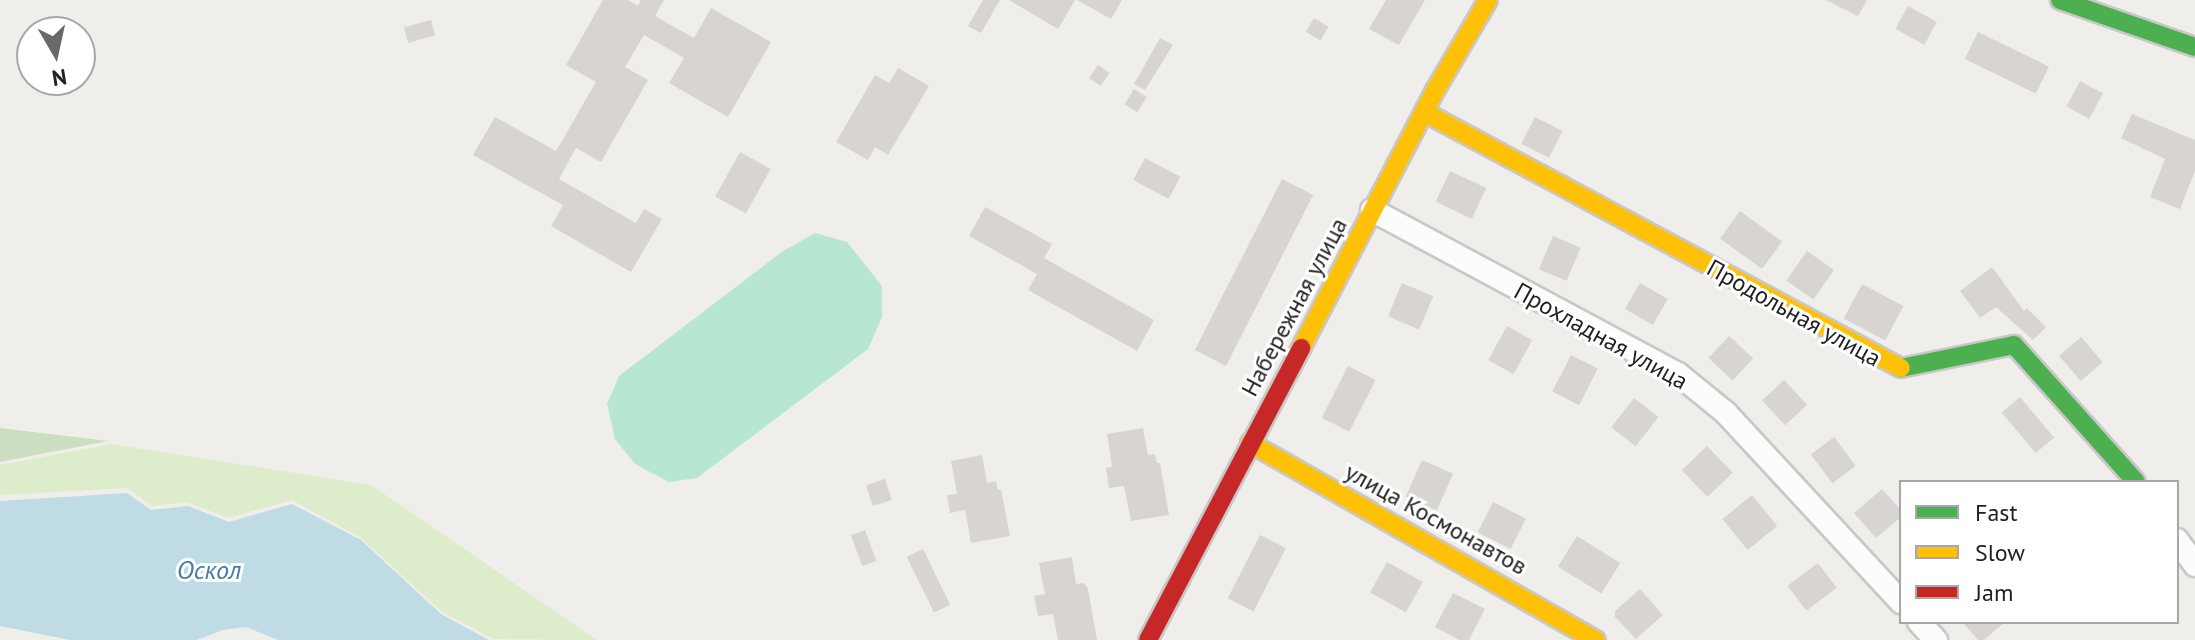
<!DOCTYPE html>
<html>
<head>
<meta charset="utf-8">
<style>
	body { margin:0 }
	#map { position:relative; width:2195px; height:640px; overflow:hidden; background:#f0eeeb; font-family:"PT Sans",sans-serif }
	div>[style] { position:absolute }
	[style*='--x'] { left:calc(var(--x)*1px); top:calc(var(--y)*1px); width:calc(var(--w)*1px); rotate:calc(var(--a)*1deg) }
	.grass>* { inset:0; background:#ddeccb }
	.forest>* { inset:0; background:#cbdec1 }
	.pitch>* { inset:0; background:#b7e6d2 }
	.water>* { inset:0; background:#bfdbe3 }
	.building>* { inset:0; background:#d7d4d2; transform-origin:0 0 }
	.roads { filter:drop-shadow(2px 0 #c9c8c7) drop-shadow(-2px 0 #c9c8c7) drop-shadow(0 2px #c9c8c7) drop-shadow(0 -2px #c9c8c7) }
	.street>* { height:22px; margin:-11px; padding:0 11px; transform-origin:11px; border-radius:11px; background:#fdfcfc }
	.fast>* { height:18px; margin:-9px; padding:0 9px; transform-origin:9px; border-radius:9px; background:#4caf50 }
	.slow>* { height:18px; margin:-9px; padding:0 9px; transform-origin:9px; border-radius:9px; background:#ffc107 }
	.jam>* { height:18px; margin:-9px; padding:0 9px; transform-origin:9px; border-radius:9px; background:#c62828 }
	span { translate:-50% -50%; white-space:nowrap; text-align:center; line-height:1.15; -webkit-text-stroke:6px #fff; paint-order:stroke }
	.street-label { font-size:24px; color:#222 }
	.water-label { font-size:26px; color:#4a7aab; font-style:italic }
	.legend { position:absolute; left:1899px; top:480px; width:280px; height:144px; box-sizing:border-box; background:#fff; border:2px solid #a7a7a7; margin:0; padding:10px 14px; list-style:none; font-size:24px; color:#222 }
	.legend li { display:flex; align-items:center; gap:16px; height:40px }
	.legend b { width:40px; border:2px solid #a7a7a7 }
	.north { position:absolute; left:16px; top:16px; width:80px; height:80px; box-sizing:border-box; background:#fff; border:2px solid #a7a7a7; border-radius:50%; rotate:171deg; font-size:22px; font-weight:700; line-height:32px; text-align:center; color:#222 }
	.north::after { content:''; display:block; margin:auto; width:28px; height:36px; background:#6a6968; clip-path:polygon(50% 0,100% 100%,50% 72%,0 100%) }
</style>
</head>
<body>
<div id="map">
	<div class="grass">
		<i style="clip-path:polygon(111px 444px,371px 485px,597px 640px,493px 639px,442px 612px,361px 538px,292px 500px,228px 518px,187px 502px,152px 506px,128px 488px,0 495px,0 465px)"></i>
	</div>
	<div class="forest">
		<i style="clip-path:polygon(0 428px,108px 441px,0 462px)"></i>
	</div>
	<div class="pitch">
		<i style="clip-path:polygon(815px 233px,847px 242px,882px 286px,882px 317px,868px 349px,697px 478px,669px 482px,635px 464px,615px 439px,607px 404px,619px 376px,783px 251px)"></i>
	</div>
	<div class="water">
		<i style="clip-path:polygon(127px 493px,151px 510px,188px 506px,229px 522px,292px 504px,361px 540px,441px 614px,489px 640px,278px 640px,246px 627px,223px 630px,197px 640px,70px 640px,0 626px,0 501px)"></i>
	</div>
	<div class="building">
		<i style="clip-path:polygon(603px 0,628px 0,638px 6px,641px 0,664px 0,655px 16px,694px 38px,711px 8px,771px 42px,728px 117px,669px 83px,684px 58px,644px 35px,625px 67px,648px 80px,601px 162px,576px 148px,559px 179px,636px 223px,644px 209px,662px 219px,631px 272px,551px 226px,563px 205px,473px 155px,495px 117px,556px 151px,596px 82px,566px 65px)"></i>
		<i style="clip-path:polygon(983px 0,1000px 0,981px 33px,968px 26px)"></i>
		<i style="clip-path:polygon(1009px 0,1075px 0,1058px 29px)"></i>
		<i style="clip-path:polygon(1077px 0,1122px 0,1111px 19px)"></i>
		<i style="clip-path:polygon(1386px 0,1425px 0,1399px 45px,1369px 29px)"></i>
		<i style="clip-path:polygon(1826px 0,1867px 0,1858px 16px)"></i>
		<i style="left:1908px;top:6px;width:33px;height:26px;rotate:29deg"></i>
		<i style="left:1314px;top:18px;width:17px;height:16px;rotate:31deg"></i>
		<i style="left:431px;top:20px;width:16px;height:28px;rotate:75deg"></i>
		<i style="left:1978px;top:32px;width:79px;height:30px;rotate:26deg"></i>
		<i style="clip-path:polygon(1160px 38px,1173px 45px,1145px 90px,1134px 84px)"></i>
		<i style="left:1098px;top:65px;width:14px;height:16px;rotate:34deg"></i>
		<i style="clip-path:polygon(898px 68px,929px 86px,888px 155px,875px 147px,868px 160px,836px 142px,875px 75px,889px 83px)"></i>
		<i style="left:2080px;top:81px;width:26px;height:29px;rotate:28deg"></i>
		<i style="left:1134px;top:89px;width:15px;height:18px;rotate:32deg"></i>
		<i style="clip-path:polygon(2132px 114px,2195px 140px,2195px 171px,2180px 209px,2150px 197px,2165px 159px,2121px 138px)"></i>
		<i style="left:1535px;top:117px;width:31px;height:30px;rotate:27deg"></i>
		<i style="left:740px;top:152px;width:35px;height:51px;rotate:29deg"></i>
		<i style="left:1145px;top:158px;width:40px;height:25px;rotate:28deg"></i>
		<i style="left:1450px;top:171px;width:40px;height:34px;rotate:25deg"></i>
		<i style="left:1282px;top:179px;width:35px;height:192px;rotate:27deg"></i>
		<i style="clip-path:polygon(985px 207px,1052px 244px,1044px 258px,1154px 320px,1137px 351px,1028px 290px,1037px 274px,969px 236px)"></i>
		<i style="left:1740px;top:211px;width:52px;height:34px;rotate:36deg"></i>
		<i style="left:1553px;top:236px;width:30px;height:36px;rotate:23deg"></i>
		<i style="left:1807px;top:251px;width:33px;height:36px;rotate:35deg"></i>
		<i style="clip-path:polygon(1992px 267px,2024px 311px,2027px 308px,2046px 327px,2033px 340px,1996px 307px,1980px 318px,1960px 291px)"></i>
		<i style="left:1402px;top:283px;width:34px;height:36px;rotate:23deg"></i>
		<i style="left:1640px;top:283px;width:32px;height:30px;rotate:30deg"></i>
		<i style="left:1862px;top:284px;width:47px;height:39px;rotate:28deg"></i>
		<i style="left:1507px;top:326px;width:29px;height:39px;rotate:29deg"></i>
		<i style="left:1729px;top:336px;width:33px;height:30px;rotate:43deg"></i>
		<i style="left:2081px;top:337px;width:33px;height:29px;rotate:49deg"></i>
		<i style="left:1571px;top:355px;width:30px;height:41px;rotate:27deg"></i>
		<i style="left:1348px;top:366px;width:31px;height:58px;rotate:27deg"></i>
		<i style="left:1784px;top:380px;width:34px;height:30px;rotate:47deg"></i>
		<i style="left:2020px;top:397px;width:53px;height:24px;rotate:50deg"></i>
		<i style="left:1634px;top:398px;width:31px;height:37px;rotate:38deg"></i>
		<i style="clip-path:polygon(1143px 428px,1148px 455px,1155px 454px,1157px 463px,1160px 463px,1169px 515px,1131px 521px,1124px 486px,1109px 488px,1106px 468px,1112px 467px,1107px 434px)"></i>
		<i style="left:1834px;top:437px;width:36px;height:29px;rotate:53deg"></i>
		<i style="left:1707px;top:446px;width:37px;height:35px;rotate:46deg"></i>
		<i style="clip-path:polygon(982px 455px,987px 483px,996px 481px,998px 490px,1001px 490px,1010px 536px,971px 543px,965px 510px,950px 513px,947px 495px,957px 494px,951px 461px)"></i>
		<i style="left:1422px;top:460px;width:34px;height:40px;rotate:24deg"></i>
		<i style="left:885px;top:479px;width:22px;height:20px;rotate:72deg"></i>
		<i style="clip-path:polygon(1882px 489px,1901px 510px,1901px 517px,1876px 538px,1854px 513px)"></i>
		<i style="left:1752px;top:495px;width:40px;height:38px;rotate:51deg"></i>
		<i style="left:1493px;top:502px;width:37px;height:34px;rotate:27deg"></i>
		<i style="left:865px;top:530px;width:33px;height:15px;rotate:70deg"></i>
		<i style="left:1260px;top:535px;width:29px;height:71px;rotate:27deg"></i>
		<i style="left:1577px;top:536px;width:51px;height:36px;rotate:32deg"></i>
		<i style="left:923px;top:549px;width:62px;height:18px;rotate:64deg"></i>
		<i style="clip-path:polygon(1072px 557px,1076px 584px,1084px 583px,1088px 589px,1097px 640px,1058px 640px,1053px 614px,1038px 616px,1034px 596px,1045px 594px,1039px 563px)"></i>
		<i style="left:1387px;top:562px;width:41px;height:35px;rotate:29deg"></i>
		<i style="left:1818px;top:563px;width:31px;height:38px;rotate:53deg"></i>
		<i style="clip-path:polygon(1640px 589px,1663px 615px,1636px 639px,1615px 617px,1615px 611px)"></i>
		<i style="clip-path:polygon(1453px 593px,1485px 609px,1469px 640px,1459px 640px,1435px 627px)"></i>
		<i style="clip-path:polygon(1962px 622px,2005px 622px,1984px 640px,1978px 640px)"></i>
	</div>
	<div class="roads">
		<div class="street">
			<i style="--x:1372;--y:210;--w:347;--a:28.2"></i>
			<i style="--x:1678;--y:374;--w:62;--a:39.1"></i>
			<i style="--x:1726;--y:413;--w:258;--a:47.2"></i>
			<i style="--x:2177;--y:540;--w:31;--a:54"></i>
			<i style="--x:1919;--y:622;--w:25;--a:47"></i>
		</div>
		<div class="fast">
			<i style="--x:2060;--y:0;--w:143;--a:19.2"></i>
			<i style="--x:1901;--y:368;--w:115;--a:-11.5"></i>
			<i style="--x:2014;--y:345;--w:183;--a:48.3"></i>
		</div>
		<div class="slow">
			<i style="--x:1424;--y:112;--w:541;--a:28.22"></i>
			<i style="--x:1301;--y:348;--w:292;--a:-62.5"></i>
			<i style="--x:1436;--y:89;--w:103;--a:-59.7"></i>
			<i style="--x:1250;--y:443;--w:398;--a:29.7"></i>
		</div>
		<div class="jam">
			<i style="--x:1148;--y:640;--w:330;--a:-62.3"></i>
		</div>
	</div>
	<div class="street-label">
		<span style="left:1294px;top:307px;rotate:-62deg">Набережная улица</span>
		<span style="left:1794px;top:313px;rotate:29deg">Продольная улица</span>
		<span style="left:1601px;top:336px;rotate:29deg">Прохладная улица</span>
		<span style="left:1436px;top:519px;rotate:29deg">улица Космонавтов</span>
	</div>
	<div class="water-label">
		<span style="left:209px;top:570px">Оскол</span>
	</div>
	<ul class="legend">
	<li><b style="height:10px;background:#4caf50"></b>Fast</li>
	<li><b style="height:10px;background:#ffc107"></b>Slow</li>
	<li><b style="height:10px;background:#c62828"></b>Jam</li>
	</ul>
	<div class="north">N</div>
</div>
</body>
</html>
